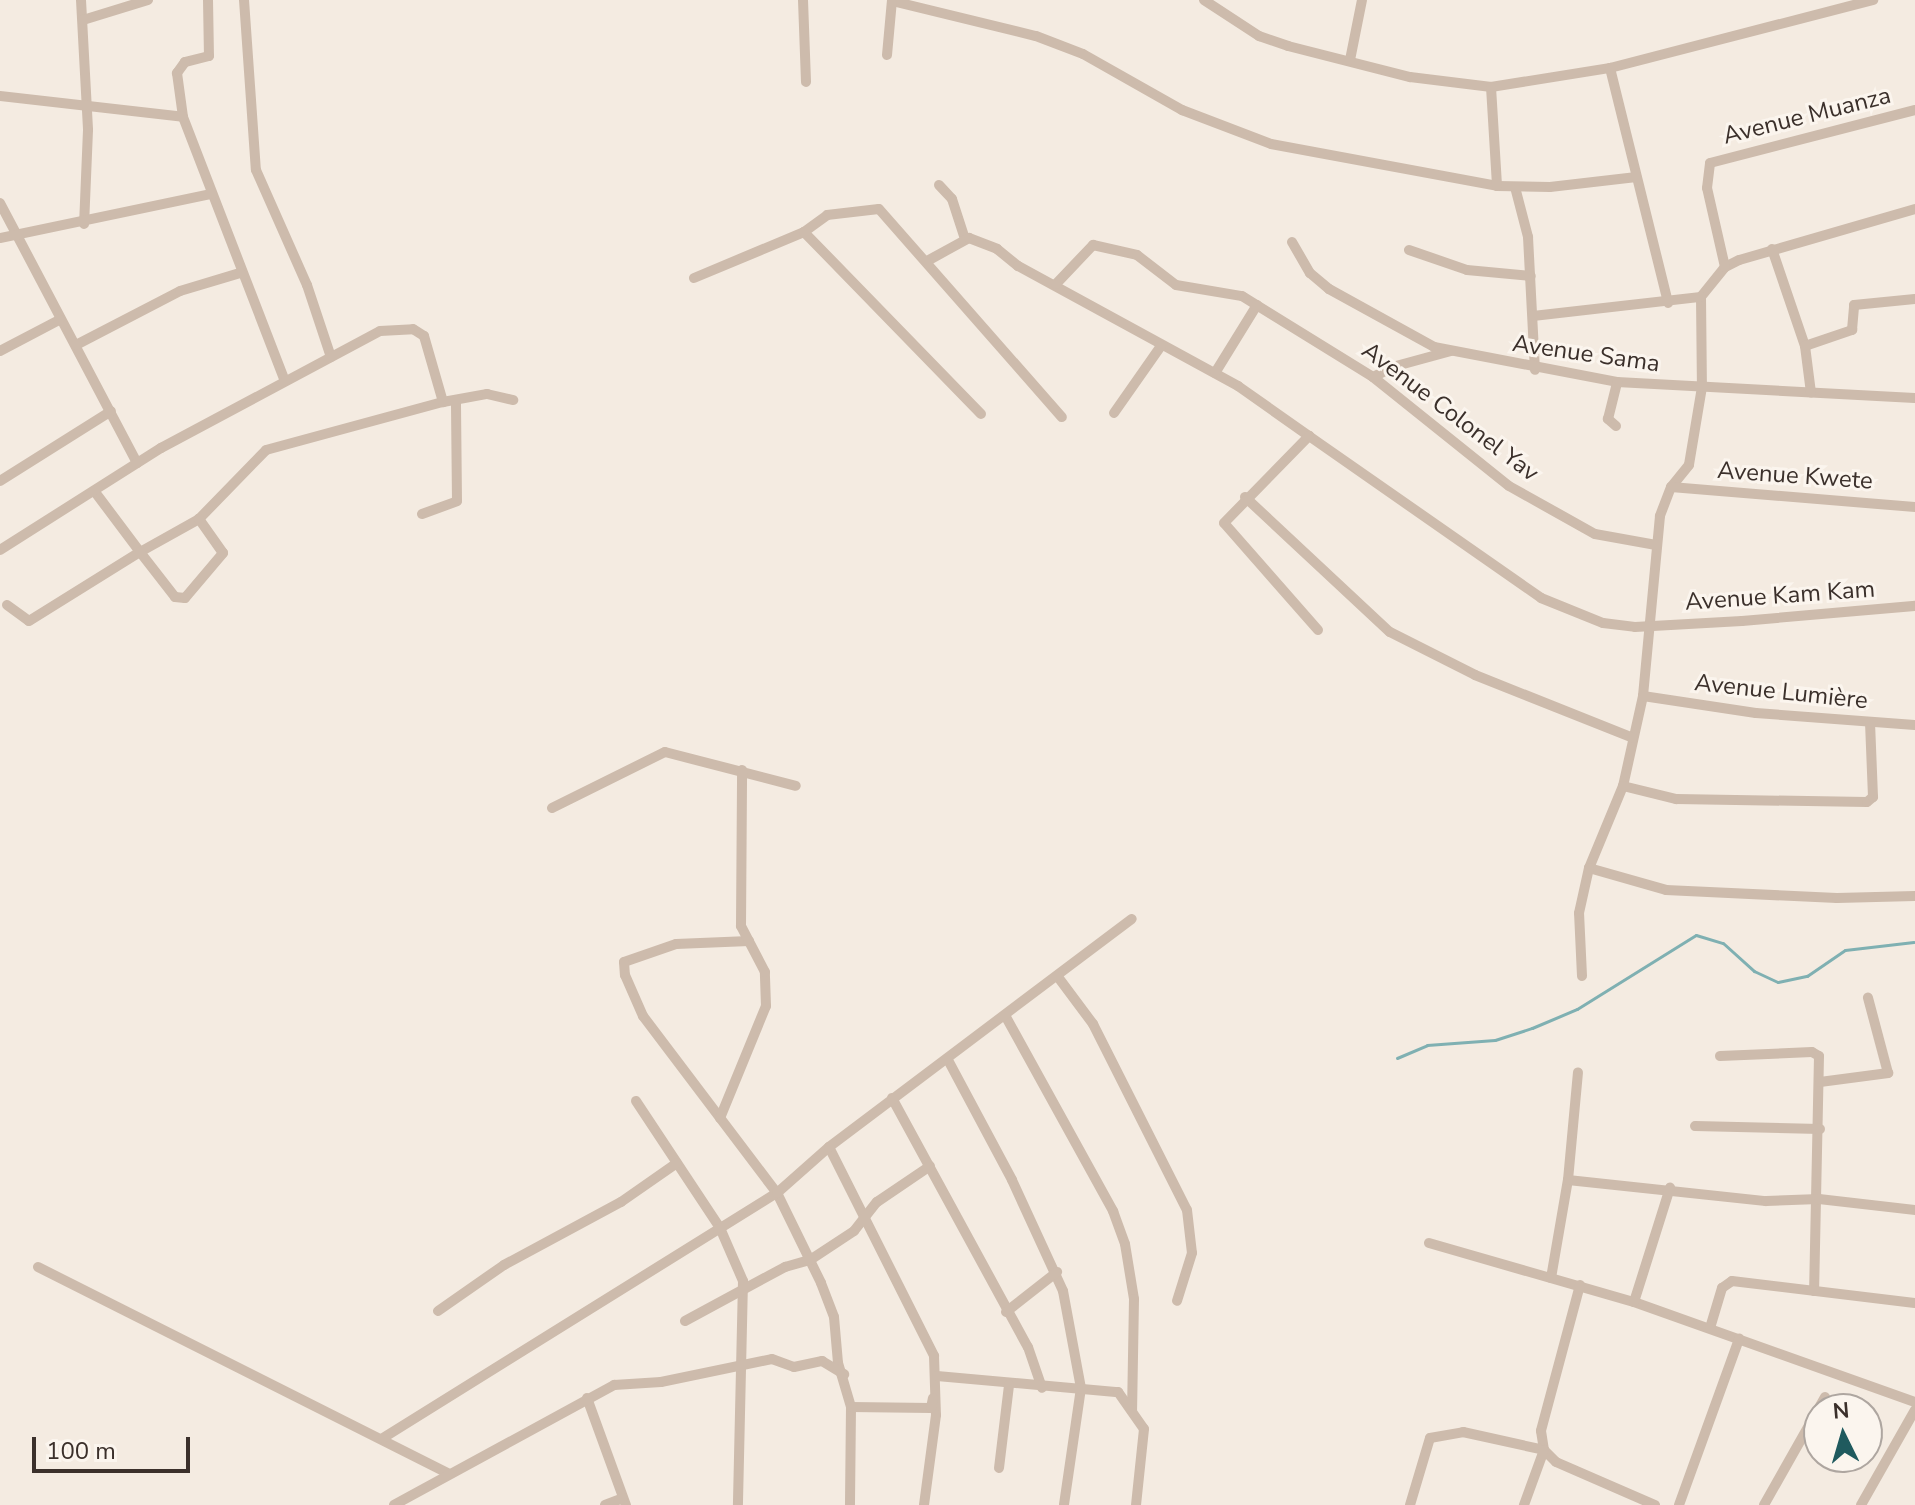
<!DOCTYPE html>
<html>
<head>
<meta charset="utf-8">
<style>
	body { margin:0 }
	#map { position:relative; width:1915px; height:1505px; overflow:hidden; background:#f4ebe1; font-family:"Nunito Sans",sans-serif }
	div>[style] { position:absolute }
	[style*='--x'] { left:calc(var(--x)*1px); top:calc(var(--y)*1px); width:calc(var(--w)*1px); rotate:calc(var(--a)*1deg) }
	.stream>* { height:3px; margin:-1.5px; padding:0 1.5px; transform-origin:1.5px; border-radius:1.5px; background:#7fb0b2 }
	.minor>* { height:10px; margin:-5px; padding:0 5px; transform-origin:5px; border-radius:5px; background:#cdbbac }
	span { translate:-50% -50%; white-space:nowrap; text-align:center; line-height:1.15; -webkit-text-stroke:6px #fbf5ee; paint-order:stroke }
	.street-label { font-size:24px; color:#3b302b }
	.north { position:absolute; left:1803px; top:1393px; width:80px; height:80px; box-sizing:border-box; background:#fbf5ee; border:2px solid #aea6a0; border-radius:50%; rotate:355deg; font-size:22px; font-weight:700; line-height:32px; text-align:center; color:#3b302b }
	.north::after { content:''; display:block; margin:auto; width:28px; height:36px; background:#1f5a5e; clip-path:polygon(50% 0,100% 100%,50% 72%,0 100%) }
	.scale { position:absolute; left:32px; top:1437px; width:158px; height:36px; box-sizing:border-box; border:4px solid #3b302b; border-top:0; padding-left:10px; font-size:24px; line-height:28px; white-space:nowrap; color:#3b302b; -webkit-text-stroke:6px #fbf5ee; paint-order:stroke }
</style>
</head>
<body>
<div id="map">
	<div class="stream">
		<i style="--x:1397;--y:1058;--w:33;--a:-23"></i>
		<i style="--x:1427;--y:1045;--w:68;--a:-4.2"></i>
		<i style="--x:1495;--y:1040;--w:39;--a:-18"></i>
		<i style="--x:1532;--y:1028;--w:49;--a:-22.9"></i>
		<i style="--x:1577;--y:1009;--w:140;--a:-31.9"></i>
		<i style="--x:1696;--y:935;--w:28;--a:17"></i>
		<i style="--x:1723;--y:943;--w:42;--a:42.1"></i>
		<i style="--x:1754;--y:971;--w:26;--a:25"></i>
		<i style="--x:1778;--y:982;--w:30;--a:-12"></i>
		<i style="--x:1807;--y:976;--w:46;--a:-34.4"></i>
		<i style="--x:1845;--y:950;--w:69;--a:-6.6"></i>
	</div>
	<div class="minor">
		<i style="--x:81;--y:0;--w:130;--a:86.9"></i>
		<i style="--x:88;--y:130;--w:94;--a:92.4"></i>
		<i style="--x:208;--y:0;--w:56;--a:89"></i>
		<i style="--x:209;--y:56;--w:25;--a:166"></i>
		<i style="--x:185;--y:62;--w:14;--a:126"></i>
		<i style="--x:177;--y:73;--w:44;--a:82.2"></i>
		<i style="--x:183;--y:117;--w:281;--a:68.9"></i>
		<i style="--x:244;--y:0;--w:170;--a:86"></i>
		<i style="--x:256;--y:170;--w:126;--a:66.1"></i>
		<i style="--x:307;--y:285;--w:76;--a:71.6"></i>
		<i style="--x:803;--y:0;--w:82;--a:87.9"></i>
		<i style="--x:1204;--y:0;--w:66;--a:33.2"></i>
		<i style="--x:1259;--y:36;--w:31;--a:19"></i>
		<i style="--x:1288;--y:46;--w:126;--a:14.3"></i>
		<i style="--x:1410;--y:77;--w:82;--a:7"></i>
		<i style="--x:1491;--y:87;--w:121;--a:-9.1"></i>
		<i style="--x:1610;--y:68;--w:272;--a:-14.5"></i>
		<i style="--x:892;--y:1;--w:148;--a:13.7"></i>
		<i style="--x:1036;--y:36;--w:50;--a:21"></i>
		<i style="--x:1083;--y:54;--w:114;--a:29.5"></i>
		<i style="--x:1182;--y:110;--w:95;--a:20.9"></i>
		<i style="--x:1271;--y:144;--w:230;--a:10.5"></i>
		<i style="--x:1497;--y:186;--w:53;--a:1.1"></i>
		<i style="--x:1550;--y:187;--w:87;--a:-6.6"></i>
		<i style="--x:83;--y:20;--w:68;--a:-17.1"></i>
		<i style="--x:887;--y:55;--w:55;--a:-84.8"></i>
		<i style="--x:1350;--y:60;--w:61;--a:-78.7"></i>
		<i style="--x:1610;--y:68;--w:242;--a:76.1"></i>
		<i style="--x:1491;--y:87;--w:99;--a:86.5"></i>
		<i style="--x:0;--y:96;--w:184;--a:6.5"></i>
		<i style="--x:939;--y:185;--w:19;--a:47"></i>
		<i style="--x:952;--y:199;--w:42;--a:72"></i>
		<i style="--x:1515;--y:187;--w:52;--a:75.4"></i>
		<i style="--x:1528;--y:237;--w:133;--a:87"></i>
		<i style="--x:0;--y:203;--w:294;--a:62.2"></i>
		<i style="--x:1915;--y:209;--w:183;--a:163.8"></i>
		<i style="--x:1739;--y:260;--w:16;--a:153"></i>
		<i style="--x:1725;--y:267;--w:38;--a:129"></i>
		<i style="--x:1701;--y:297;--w:90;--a:89.4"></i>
		<i style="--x:1702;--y:387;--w:79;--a:99.5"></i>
		<i style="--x:1689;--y:465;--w:28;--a:129"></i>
		<i style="--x:1671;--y:487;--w:31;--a:111"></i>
		<i style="--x:1660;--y:516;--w:181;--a:95.4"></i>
		<i style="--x:1643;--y:696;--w:92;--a:102.5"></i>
		<i style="--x:1623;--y:786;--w:89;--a:112.5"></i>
		<i style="--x:1589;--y:868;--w:80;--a:15.9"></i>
		<i style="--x:1666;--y:890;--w:171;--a:2.7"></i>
		<i style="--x:1837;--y:898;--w:78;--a:-1.5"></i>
		<i style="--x:0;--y:238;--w:216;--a:-11.8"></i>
		<i style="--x:1292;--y:242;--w:36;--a:60"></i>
		<i style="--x:1310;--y:273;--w:25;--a:40"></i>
		<i style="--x:1329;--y:289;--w:120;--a:28.9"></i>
		<i style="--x:1434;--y:347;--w:186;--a:10.8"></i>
		<i style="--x:1617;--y:382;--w:298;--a:3.1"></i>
		<i style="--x:1772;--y:249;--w:102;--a:71.2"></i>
		<i style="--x:1805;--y:346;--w:47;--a:82.7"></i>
		<i style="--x:1409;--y:250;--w:61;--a:19"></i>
		<i style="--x:1467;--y:270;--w:64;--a:5.4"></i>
		<i style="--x:929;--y:260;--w:46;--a:-28.8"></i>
		<i style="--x:969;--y:238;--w:30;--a:21"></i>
		<i style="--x:997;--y:249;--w:27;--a:39"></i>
		<i style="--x:1018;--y:266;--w:251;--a:28.6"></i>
		<i style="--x:1238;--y:386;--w:87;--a:35.2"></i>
		<i style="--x:1725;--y:267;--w:81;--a:-102.8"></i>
		<i style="--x:1707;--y:188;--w:25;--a:-83"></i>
		<i style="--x:1710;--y:163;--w:212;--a:-14.5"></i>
		<i style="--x:694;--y:278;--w:119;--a:-22.7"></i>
		<i style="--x:1056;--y:284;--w:54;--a:-46.5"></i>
		<i style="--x:1093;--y:245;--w:45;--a:12.8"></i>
		<i style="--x:1137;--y:255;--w:49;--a:37.6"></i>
		<i style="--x:1176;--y:285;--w:67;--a:9.5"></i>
		<i style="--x:1242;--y:296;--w:154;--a:31.7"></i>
		<i style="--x:1373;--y:377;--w:174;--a:38.7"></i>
		<i style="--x:1509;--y:486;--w:98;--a:29.2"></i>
		<i style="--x:1595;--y:534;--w:62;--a:10.2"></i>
		<i style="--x:1533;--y:316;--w:169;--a:-6.5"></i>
		<i style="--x:76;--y:345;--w:117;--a:-27.4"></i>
		<i style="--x:180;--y:291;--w:63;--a:-16.7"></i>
		<i style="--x:1805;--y:346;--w:50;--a:-18.8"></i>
		<i style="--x:1852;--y:330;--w:25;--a:-85"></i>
		<i style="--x:1854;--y:305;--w:61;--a:-5.6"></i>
		<i style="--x:0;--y:351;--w:67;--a:-27.7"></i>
		<i style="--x:1215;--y:373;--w:80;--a:-58.3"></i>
		<i style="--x:1373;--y:377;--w:25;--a:-26"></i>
		<i style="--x:1396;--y:366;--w:57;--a:-15.3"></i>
		<i style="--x:1114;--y:413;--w:82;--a:-55"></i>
		<i style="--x:981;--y:414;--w:254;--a:-134.2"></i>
		<i style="--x:804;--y:232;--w:29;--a:-36"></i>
		<i style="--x:827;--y:215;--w:52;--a:-6.6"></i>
		<i style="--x:879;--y:209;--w:277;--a:48.7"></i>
		<i style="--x:1616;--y:426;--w:11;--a:-139"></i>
		<i style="--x:1608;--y:419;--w:38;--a:-76"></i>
		<i style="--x:0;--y:481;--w:131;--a:-32.2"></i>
		<i style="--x:1671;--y:487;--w:245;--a:4.7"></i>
		<i style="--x:95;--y:492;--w:75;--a:53.1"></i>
		<i style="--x:140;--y:552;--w:68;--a:-29.2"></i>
		<i style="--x:199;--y:519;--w:96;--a:-45.8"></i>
		<i style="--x:266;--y:450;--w:183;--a:-15.2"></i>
		<i style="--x:443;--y:402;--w:45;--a:-10.3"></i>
		<i style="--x:487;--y:394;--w:27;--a:13"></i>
		<i style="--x:1245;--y:497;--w:198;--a:43"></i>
		<i style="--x:1390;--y:632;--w:95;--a:26.8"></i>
		<i style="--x:1475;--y:675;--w:170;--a:21.7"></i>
		<i style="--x:422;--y:514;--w:37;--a:-20"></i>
		<i style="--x:457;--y:501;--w:101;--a:-90.6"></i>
		<i style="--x:0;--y:550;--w:191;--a:-32.4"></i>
		<i style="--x:161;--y:448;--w:248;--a:-28.1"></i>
		<i style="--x:380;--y:331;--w:33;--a:-3"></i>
		<i style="--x:413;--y:329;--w:13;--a:32"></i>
		<i style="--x:424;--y:336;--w:69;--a:73.9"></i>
		<i style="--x:7;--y:605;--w:27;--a:36"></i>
		<i style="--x:29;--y:621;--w:131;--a:-31.9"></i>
		<i style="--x:140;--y:552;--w:57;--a:52.1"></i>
		<i style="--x:175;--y:597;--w:10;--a:6"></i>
		<i style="--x:185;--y:598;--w:59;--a:-49.8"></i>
		<i style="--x:223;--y:553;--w:42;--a:-125.2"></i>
		<i style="--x:1318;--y:630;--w:142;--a:-131.3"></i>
		<i style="--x:1224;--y:523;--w:122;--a:-45.7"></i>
		<i style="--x:1309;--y:436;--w:283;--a:34.9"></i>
		<i style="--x:1541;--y:598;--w:67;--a:22"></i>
		<i style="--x:1603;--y:623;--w:32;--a:7"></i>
		<i style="--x:1635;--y:627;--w:107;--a:-3.2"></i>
		<i style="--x:1742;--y:621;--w:174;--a:-5"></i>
		<i style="--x:1643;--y:696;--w:114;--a:8.6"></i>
		<i style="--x:1756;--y:713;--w:159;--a:4.3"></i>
		<i style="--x:1623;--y:786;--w:55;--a:13.8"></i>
		<i style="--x:1676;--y:799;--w:191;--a:0.9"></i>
		<i style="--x:1867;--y:802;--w:8;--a:-40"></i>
		<i style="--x:1873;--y:797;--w:75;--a:-92.3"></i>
		<i style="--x:552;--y:808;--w:126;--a:-26.4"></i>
		<i style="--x:665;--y:752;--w:135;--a:14.5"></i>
		<i style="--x:749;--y:941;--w:73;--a:177.6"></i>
		<i style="--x:676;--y:944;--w:55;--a:160.9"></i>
		<i style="--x:624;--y:962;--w:13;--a:86"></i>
		<i style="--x:625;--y:975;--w:45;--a:66.3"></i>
		<i style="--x:643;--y:1016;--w:222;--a:52.9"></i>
		<i style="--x:777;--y:1193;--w:100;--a:63.9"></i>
		<i style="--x:821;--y:1283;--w:36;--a:69"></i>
		<i style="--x:834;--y:1317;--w:46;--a:85"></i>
		<i style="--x:838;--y:1363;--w:46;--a:73.5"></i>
		<i style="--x:851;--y:1407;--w:98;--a:90.6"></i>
		<i style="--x:1582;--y:976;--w:63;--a:-92.7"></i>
		<i style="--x:1579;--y:913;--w:46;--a:-77.5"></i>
		<i style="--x:1058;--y:977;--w:59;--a:53.3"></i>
		<i style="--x:1093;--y:1024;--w:208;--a:63.2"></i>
		<i style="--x:1187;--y:1210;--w:43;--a:83.4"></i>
		<i style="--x:1192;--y:1253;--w:50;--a:107.4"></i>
		<i style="--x:1006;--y:1017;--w:222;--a:61.1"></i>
		<i style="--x:1113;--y:1211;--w:35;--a:70"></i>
		<i style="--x:1125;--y:1244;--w:56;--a:80.7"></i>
		<i style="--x:1134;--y:1299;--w:112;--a:91"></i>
		<i style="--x:1720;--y:1056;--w:92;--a:-2.5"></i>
		<i style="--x:1812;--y:1052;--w:8;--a:30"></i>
		<i style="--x:1819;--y:1056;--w:235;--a:91.2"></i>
		<i style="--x:948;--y:1060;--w:136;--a:61.9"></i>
		<i style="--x:1012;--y:1180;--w:122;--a:65.3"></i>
		<i style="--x:1063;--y:1291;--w:99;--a:79.5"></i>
		<i style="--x:1081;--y:1388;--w:118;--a:98.3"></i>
		<i style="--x:1820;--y:1082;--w:69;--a:-7.5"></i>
		<i style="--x:1888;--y:1073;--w:78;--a:-104.9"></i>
		<i style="--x:892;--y:1098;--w:284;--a:61.4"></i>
		<i style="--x:1028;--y:1347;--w:43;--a:71.1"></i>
		<i style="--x:636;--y:1101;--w:152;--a:56.5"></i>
		<i style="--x:720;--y:1228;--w:58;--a:66.5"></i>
		<i style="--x:743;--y:1281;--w:224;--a:91.3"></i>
		<i style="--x:720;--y:1118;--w:121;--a:-67.7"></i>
		<i style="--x:766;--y:1006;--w:34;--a:-92"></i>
		<i style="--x:765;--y:972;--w:52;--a:-117.6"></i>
		<i style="--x:741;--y:926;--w:156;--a:-89.6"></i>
		<i style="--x:1695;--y:1126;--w:125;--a:1.4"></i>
		<i style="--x:829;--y:1147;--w:234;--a:63.3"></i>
		<i style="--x:934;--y:1356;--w:59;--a:88.1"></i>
		<i style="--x:936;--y:1415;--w:91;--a:97.6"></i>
		<i style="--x:1568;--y:1180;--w:199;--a:6.1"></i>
		<i style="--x:1766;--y:1201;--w:53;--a:-2.2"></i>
		<i style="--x:1819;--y:1199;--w:97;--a:6.5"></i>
		<i style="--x:1429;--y:1243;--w:213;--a:16.1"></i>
		<i style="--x:1634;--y:1302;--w:298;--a:19.6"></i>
		<i style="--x:38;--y:1267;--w:460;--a:26.7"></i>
		<i style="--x:1551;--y:1278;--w:99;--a:-80.2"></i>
		<i style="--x:1568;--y:1180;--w:108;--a:-84.7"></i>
		<i style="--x:1580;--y:1285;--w:151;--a:105"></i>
		<i style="--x:1541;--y:1431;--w:19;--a:81"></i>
		<i style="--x:1544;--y:1450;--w:17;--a:45"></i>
		<i style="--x:1556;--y:1462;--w:108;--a:23.5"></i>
		<i style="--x:1634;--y:1302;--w:120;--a:-72.5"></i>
		<i style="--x:438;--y:1311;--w:80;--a:-34.9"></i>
		<i style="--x:504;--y:1265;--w:133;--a:-28.3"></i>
		<i style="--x:621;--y:1202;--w:68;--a:-34.9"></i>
		<i style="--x:1006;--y:1312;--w:65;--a:-38.1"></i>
		<i style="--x:685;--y:1321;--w:114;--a:-28.4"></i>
		<i style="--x:785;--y:1267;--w:26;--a:-16"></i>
		<i style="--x:810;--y:1260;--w:53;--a:-33.4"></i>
		<i style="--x:854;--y:1231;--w:37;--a:-52"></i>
		<i style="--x:877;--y:1202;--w:64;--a:-34.2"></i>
		<i style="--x:1710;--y:1328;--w:42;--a:-73.3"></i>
		<i style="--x:1722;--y:1288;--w:12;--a:-35"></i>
		<i style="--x:1732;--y:1281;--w:184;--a:6.9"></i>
		<i style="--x:937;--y:1376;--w:182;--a:5.1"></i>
		<i style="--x:1118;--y:1392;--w:45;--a:54.9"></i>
		<i style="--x:1144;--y:1429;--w:76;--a:96"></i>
		<i style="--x:587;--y:1398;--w:114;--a:70"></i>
		<i style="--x:851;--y:1407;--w:80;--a:0.7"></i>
		<i style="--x:931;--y:1408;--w:10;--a:-79"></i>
		<i style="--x:383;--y:1438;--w:464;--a:-31.9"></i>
		<i style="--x:777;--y:1193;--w:69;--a:-41.5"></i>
		<i style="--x:829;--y:1147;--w:379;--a:-37"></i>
		<i style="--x:999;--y:1468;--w:84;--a:-83.1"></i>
		<i style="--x:394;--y:1505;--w:251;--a:-28.6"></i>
		<i style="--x:614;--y:1385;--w:47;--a:-3.7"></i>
		<i style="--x:661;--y:1382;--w:113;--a:-11.7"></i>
		<i style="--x:772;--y:1359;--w:23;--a:20"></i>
		<i style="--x:794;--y:1367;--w:29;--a:-12"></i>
		<i style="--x:822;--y:1361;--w:26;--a:31"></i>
		<i style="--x:605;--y:1505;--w:19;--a:-21"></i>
		<i style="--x:1410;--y:1505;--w:70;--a:-73.4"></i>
		<i style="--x:1430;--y:1438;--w:34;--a:-10"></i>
		<i style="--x:1463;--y:1432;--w:83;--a:12.5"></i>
		<i style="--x:1544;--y:1450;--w:59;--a:110"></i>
		<i style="--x:1679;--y:1505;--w:177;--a:-70.1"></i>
		<i style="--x:1764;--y:1505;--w:124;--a:-60.5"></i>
		<i style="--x:1861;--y:1505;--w:109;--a:-60.4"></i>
	</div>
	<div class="street-label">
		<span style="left:1807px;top:116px;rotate:-14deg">Avenue Muanza</span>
		<span style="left:1586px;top:354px;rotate:8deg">Avenue Sama</span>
		<span style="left:1450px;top:412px;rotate:37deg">Avenue Colonel Yav</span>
		<span style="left:1795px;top:476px;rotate:4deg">Avenue Kwete</span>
		<span style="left:1780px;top:596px;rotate:-4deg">Avenue Kam Kam</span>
		<span style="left:1781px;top:692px;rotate:6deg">Avenue Lumière</span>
	</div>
	<div class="north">N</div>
	<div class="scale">100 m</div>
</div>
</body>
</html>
